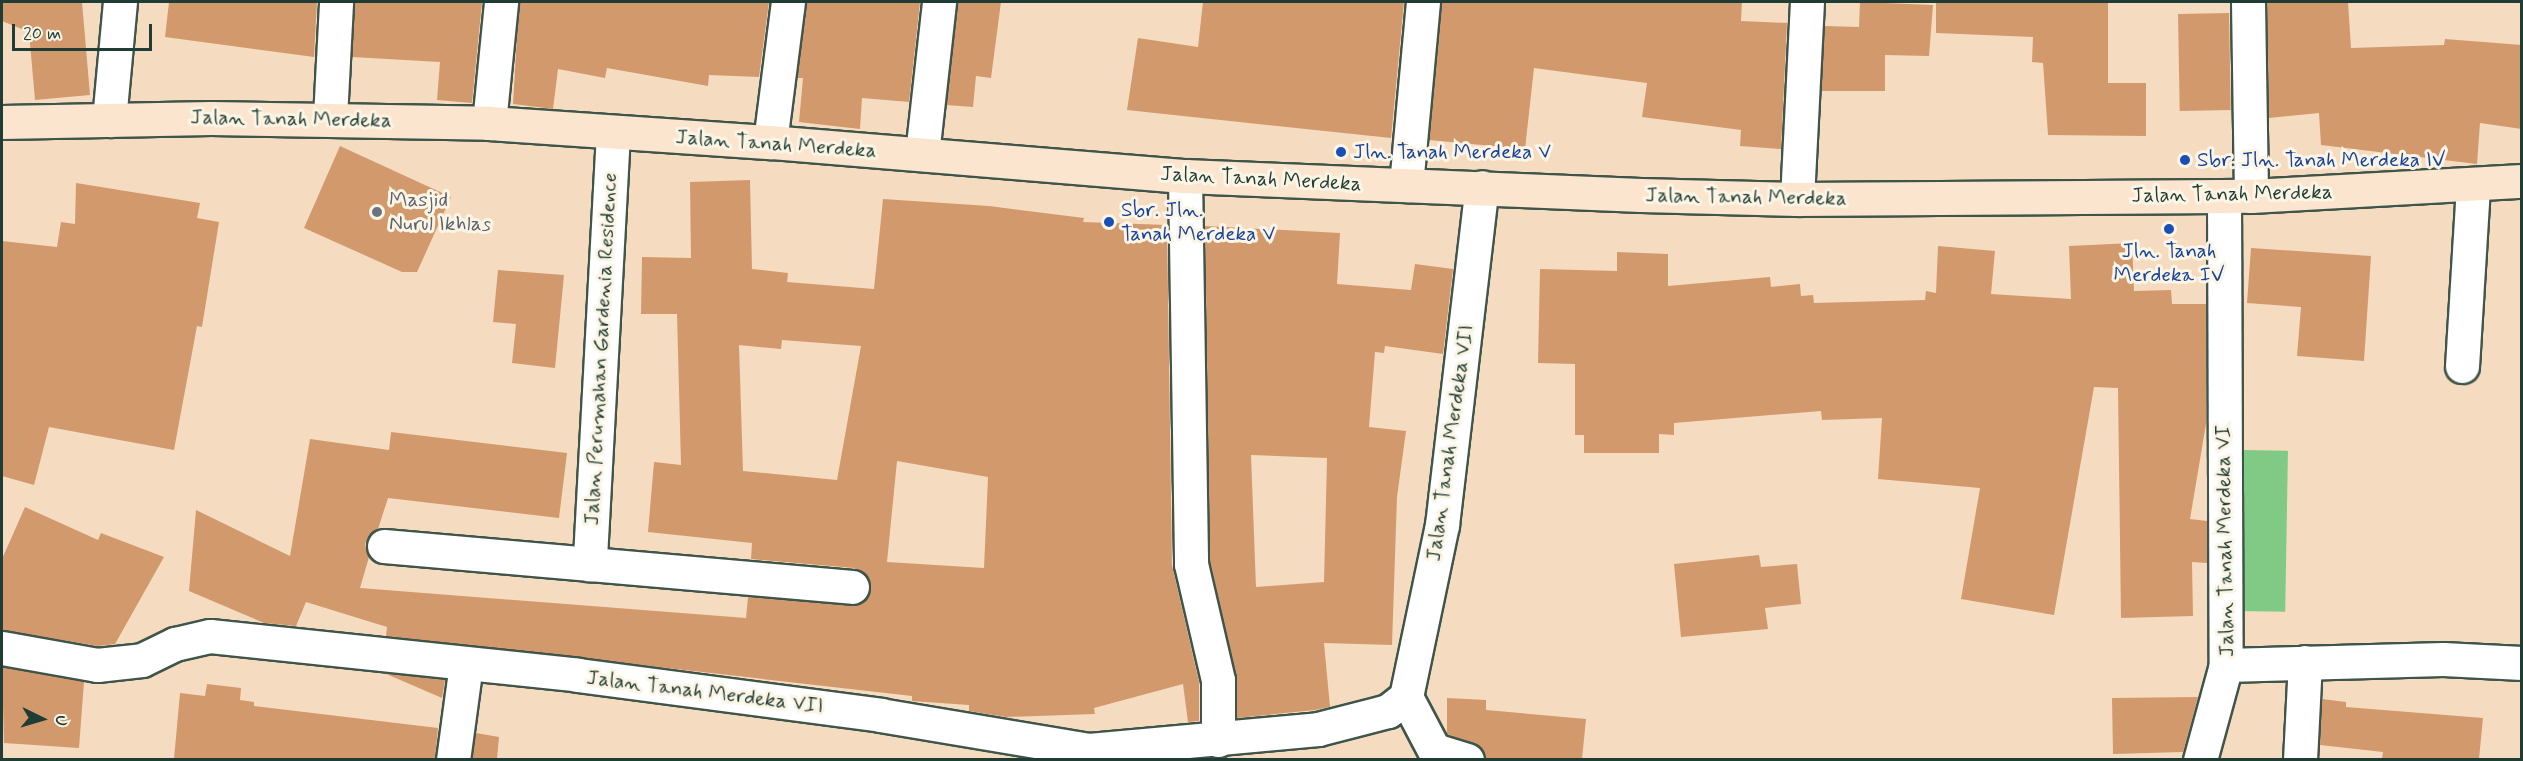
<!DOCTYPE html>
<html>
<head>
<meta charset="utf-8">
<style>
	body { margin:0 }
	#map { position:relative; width:2523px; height:761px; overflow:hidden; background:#f5dcc0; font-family:Mynerve,sans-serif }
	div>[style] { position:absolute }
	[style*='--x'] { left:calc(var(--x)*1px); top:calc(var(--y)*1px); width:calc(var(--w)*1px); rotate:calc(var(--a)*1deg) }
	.green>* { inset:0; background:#81ca86; transform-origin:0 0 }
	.building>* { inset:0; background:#d2996d; transform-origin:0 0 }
	.roads { filter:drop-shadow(2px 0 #3f5549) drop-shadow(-2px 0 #3f5549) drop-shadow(0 2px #3f5549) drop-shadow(0 -2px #3f5549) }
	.street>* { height:33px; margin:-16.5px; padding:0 16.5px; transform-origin:16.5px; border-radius:16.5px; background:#fff }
	.secondary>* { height:33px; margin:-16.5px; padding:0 16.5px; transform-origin:16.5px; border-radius:16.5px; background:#fbe5cf }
	.dots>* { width:16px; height:16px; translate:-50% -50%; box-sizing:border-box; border:3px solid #fcf5e5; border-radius:50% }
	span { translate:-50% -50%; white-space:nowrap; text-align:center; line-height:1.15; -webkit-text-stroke:6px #fcf5e5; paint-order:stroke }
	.street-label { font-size:21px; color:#1f3d34 }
	.transit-label { font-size:21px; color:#164399 }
	.left { translate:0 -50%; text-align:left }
	.worship-label { font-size:21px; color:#5b616d }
	.frame { position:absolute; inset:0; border:3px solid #1f3d34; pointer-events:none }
	.north { position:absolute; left:12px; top:689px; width:60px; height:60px; -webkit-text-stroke:4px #fcf5e5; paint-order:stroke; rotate:95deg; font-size:16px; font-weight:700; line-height:24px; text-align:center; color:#1f3d34 }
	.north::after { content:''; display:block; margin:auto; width:21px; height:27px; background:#1f3d34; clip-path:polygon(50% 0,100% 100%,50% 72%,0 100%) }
	.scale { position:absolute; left:12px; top:24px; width:140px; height:27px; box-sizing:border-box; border:3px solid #1f3d34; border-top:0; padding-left:8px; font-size:18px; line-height:21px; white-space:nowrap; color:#1f3d34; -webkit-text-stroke:4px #fcf5e5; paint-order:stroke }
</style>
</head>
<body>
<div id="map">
	<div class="green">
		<i style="left:2241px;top:450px;width:47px;height:161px;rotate:1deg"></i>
	</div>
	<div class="building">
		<i style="clip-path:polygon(2px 2px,82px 2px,90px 95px,35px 100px,29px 32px,2px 21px)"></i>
		<i style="clip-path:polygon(169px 2px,317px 2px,314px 57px,165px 37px)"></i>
		<i style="clip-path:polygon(354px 2px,482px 2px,472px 103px,437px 100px,440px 62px,352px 57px)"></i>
		<i style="clip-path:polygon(519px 2px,769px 2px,759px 77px,709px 75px,708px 86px,607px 68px,605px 78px,558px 69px,553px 109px,513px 104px)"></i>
		<i style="clip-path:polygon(806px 2px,920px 2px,909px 102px,862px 98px,860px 129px,799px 122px,803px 78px,797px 78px)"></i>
		<i style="clip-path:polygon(957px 2px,1001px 2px,991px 78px,976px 76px,973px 107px,946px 105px)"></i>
		<i style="clip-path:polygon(1203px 2px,1404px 2px,1391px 138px,1127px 110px,1138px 38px,1198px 47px)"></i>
		<i style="clip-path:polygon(1441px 2px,1742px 2px,1741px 21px,1787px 23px,1781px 149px,1740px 146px,1741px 130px,1642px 117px,1647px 83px,1534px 68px,1525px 149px,1429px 140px)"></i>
		<i style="clip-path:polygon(1860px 2px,1933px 5px,1929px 56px,1885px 55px,1885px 91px,1821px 91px,1825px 26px,1859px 27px)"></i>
		<i style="clip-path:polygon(1936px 2px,2108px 2px,2108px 83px,2146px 83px,2146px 136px,2048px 135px,2043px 63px,2032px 62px,2033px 37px,1936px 33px)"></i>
		<i style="clip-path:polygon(2267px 2px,2348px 2px,2351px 48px,2444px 45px,2445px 39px,2522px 45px,2522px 129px,2480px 123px,2477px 164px,2321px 145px,2319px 113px,2269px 118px)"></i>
		<i style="left:2229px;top:13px;width:97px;height:51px;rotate:89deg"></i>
		<i style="clip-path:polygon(340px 146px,451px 197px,417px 272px,402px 272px,304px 228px)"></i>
		<i style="clip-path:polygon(evenodd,750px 180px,752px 269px,788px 273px,787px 282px,874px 289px,883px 199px,989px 206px,1084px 218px,1083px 222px,1167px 225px,1172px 565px,1199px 682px,1199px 721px,1188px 722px,1183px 684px,1094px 708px,1095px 714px,1006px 717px,969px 711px,969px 705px,912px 701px,912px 696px,386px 636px,387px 627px,306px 602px,296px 626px,264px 623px,189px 591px,196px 510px,290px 556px,310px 439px,389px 450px,391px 432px,567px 453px,559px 518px,388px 498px,378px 529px,369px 535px,365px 544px,369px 557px,360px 588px,746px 618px,748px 597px,860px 604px,871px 588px,869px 579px,854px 568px,751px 559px,752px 543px,648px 532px,654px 462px,681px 465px,677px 314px,641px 314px,642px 257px,691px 258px,690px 182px,750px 180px,782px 340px,861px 346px,837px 480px,743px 471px,739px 345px,781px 349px,782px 340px,750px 180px,897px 461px,988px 477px,984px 568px,887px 562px,897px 461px)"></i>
		<i style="clip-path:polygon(76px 183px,200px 203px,197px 218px,219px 222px,202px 327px,197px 326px,174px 450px,49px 427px,34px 485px,2px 476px,2px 241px,57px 247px,61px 222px,75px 224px)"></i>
		<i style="clip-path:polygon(evenodd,1205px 226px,1340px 233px,1337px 284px,1411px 290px,1415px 264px,1453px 269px,1443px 354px,1385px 346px,1384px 353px,1375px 352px,1369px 427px,1406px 431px,1397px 497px,1392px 645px,1324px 643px,1330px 707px,1315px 710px,1237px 718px,1236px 676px,1210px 562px,1205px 226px,1251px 455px,1327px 458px,1324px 582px,1256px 587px,1251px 455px)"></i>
		<i style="clip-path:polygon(2132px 243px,2134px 291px,2171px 290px,2172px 304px,2206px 304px,2206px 424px,2190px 519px,2207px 521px,2207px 563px,2192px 562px,2193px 616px,2121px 618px,2118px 388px,2094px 387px,2054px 615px,1961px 599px,1980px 488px,1878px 479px,1882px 418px,1822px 420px,1821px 411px,1674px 423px,1674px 435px,1659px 434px,1659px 453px,1584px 453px,1584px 435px,1575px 435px,1575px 364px,1538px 363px,1540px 269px,1617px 271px,1617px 252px,1668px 254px,1668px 286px,1770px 277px,1771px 287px,1800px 284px,1801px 296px,1813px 295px,1814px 303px,1925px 300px,1926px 291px,1936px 293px,1938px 246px,1995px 251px,1991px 294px,2071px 299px,2069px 246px)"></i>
		<i style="clip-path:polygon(2251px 248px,2371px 256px,2364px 361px,2297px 356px,2301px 307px,2247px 303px)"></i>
		<i style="clip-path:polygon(498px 270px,564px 275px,555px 368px,512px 363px,516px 324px,493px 322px)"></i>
		<i style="clip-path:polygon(25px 507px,98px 540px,101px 533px,164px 557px,115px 644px,98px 646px,2px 630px,2px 559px)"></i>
		<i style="clip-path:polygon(1759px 555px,1761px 567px,1797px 564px,1801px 604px,1765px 608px,1768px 629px,1681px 637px,1674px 564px)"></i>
		<i style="clip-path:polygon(2px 667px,84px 682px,79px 748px,4px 743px)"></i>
		<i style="clip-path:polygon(384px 673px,445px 680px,442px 698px)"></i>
		<i style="clip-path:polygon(207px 684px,241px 688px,240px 700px,254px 702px,254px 706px,438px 728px,435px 759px,174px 759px,180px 693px,205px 696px)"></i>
		<i style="clip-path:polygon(2198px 697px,2183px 752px,2113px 754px,2112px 698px)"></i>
		<i style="clip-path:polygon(1447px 698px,1486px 700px,1486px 710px,1586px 719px,1582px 759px,1487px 759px,1480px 747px,1447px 734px)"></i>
		<i style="clip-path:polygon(2322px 699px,2346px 702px,2346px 707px,2483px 718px,2479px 759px,2382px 759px,2383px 752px,2320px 745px)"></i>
		<i style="clip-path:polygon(476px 733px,499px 737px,497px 759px,472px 759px)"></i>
	</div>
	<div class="roads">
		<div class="street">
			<i style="--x:2248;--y:2;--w:194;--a:89.1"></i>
			<i style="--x:330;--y:118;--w:116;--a:-87"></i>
			<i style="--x:109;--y:120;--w:119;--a:-84.7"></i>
			<i style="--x:489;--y:123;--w:122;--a:-84.3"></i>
			<i style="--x:613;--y:133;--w:432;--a:93.1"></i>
			<i style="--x:590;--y:564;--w:263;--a:5"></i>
			<i style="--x:770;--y:142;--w:141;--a:-82.7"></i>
			<i style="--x:922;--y:154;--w:153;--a:-83.6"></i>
			<i style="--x:1185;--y:176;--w:388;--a:89.1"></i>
			<i style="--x:1191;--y:564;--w:119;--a:76.9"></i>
			<i style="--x:1218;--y:680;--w:60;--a:90"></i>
			<i style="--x:1406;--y:185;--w:184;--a:-84.7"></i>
			<i style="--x:2224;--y:196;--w:469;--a:89.8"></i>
			<i style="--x:2226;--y:665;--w:217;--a:-1.6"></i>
			<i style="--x:2443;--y:659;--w:79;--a:2.9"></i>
			<i style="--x:1797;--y:199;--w:197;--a:-87.1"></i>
			<i style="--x:2462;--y:366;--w:182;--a:-86.5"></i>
			<i style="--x:384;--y:546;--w:207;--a:5"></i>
			<i style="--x:2;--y:648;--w:97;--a:10.1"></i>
			<i style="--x:97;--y:665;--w:45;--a:-6.3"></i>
			<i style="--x:142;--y:660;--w:37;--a:-26"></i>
			<i style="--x:175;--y:644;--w:36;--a:-13"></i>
			<i style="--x:210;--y:636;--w:370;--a:6"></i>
			<i style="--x:578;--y:675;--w:305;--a:7.5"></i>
			<i style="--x:880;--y:715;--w:212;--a:9.5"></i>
			<i style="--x:1089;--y:750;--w:230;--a:-5.2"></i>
			<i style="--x:1318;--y:729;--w:72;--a:-14.4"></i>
			<i style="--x:1388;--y:711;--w:23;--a:-38"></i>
			<i style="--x:453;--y:760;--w:97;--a:-82.3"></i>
			<i style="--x:1467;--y:760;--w:34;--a:-163"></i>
			<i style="--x:1434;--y:750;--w:60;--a:-117.8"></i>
			<i style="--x:1406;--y:697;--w:176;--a:-78.2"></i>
			<i style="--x:1442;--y:525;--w:340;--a:-83.3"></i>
			<i style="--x:2200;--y:760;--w:98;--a:-74.7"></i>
			<i style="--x:2300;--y:760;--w:98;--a:-87.1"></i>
		</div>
		<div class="secondary">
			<i style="--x:2;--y:122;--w:209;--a:-1.1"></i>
			<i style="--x:211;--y:118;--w:278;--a:1"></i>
			<i style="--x:489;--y:123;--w:282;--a:3.9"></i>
			<i style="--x:770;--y:142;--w:416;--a:4.7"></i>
			<i style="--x:1185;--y:176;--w:456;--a:2.4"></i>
			<i style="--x:1641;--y:195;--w:156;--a:1.5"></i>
			<i style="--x:1797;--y:199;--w:454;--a:-0.4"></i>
			<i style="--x:2251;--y:196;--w:271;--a:-3.2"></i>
		</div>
	</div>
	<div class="dots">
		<i style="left:1341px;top:152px;background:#1a4fb4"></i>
		<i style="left:2185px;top:160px;background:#1a4fb4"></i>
		<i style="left:377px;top:212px;background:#6b7280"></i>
		<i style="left:1109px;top:222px;background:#1a4fb4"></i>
		<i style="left:2169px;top:229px;background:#1a4fb4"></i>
	</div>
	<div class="street-label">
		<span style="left:291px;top:119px;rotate:1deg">Jalan Tanah Merdeka</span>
		<span style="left:776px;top:144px;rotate:4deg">Jalan Tanah Merdeka</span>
		<span style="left:1261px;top:179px;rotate:3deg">Jalan Tanah Merdeka</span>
		<span style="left:2232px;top:194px;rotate:-1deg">Jalan Tanah Merdeka</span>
		<span style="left:1746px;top:197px;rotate:1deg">Jalan Tanah Merdeka</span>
		<span style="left:601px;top:349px;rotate:-87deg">Jalan Perumahan Gardenia Residence</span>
		<span style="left:1450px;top:443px;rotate:-82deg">Jalan Tanah Merdeka VII</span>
		<span style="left:2225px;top:541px;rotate:-91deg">Jalan Tanah Merdeka VI</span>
		<span style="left:705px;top:692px;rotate:7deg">Jalan Tanah Merdeka VII</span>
	</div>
	<div class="transit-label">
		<span class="left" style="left:1353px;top:152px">Jln. Tanah Merdeka V</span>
		<span class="left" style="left:2197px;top:160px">Sbr. Jln. Tanah Merdeka IV</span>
		<span class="left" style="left:1121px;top:222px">Sbr. Jln.<br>Tanah Merdeka V</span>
		<span style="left:2169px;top:263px">Jln. Tanah<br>Merdeka IV</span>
	</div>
	<div class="worship-label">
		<span class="left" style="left:389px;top:212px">Masjid<br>Nurul Ikhlas</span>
	</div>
	<div class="frame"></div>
	<div class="north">U</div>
	<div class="scale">20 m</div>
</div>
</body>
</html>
